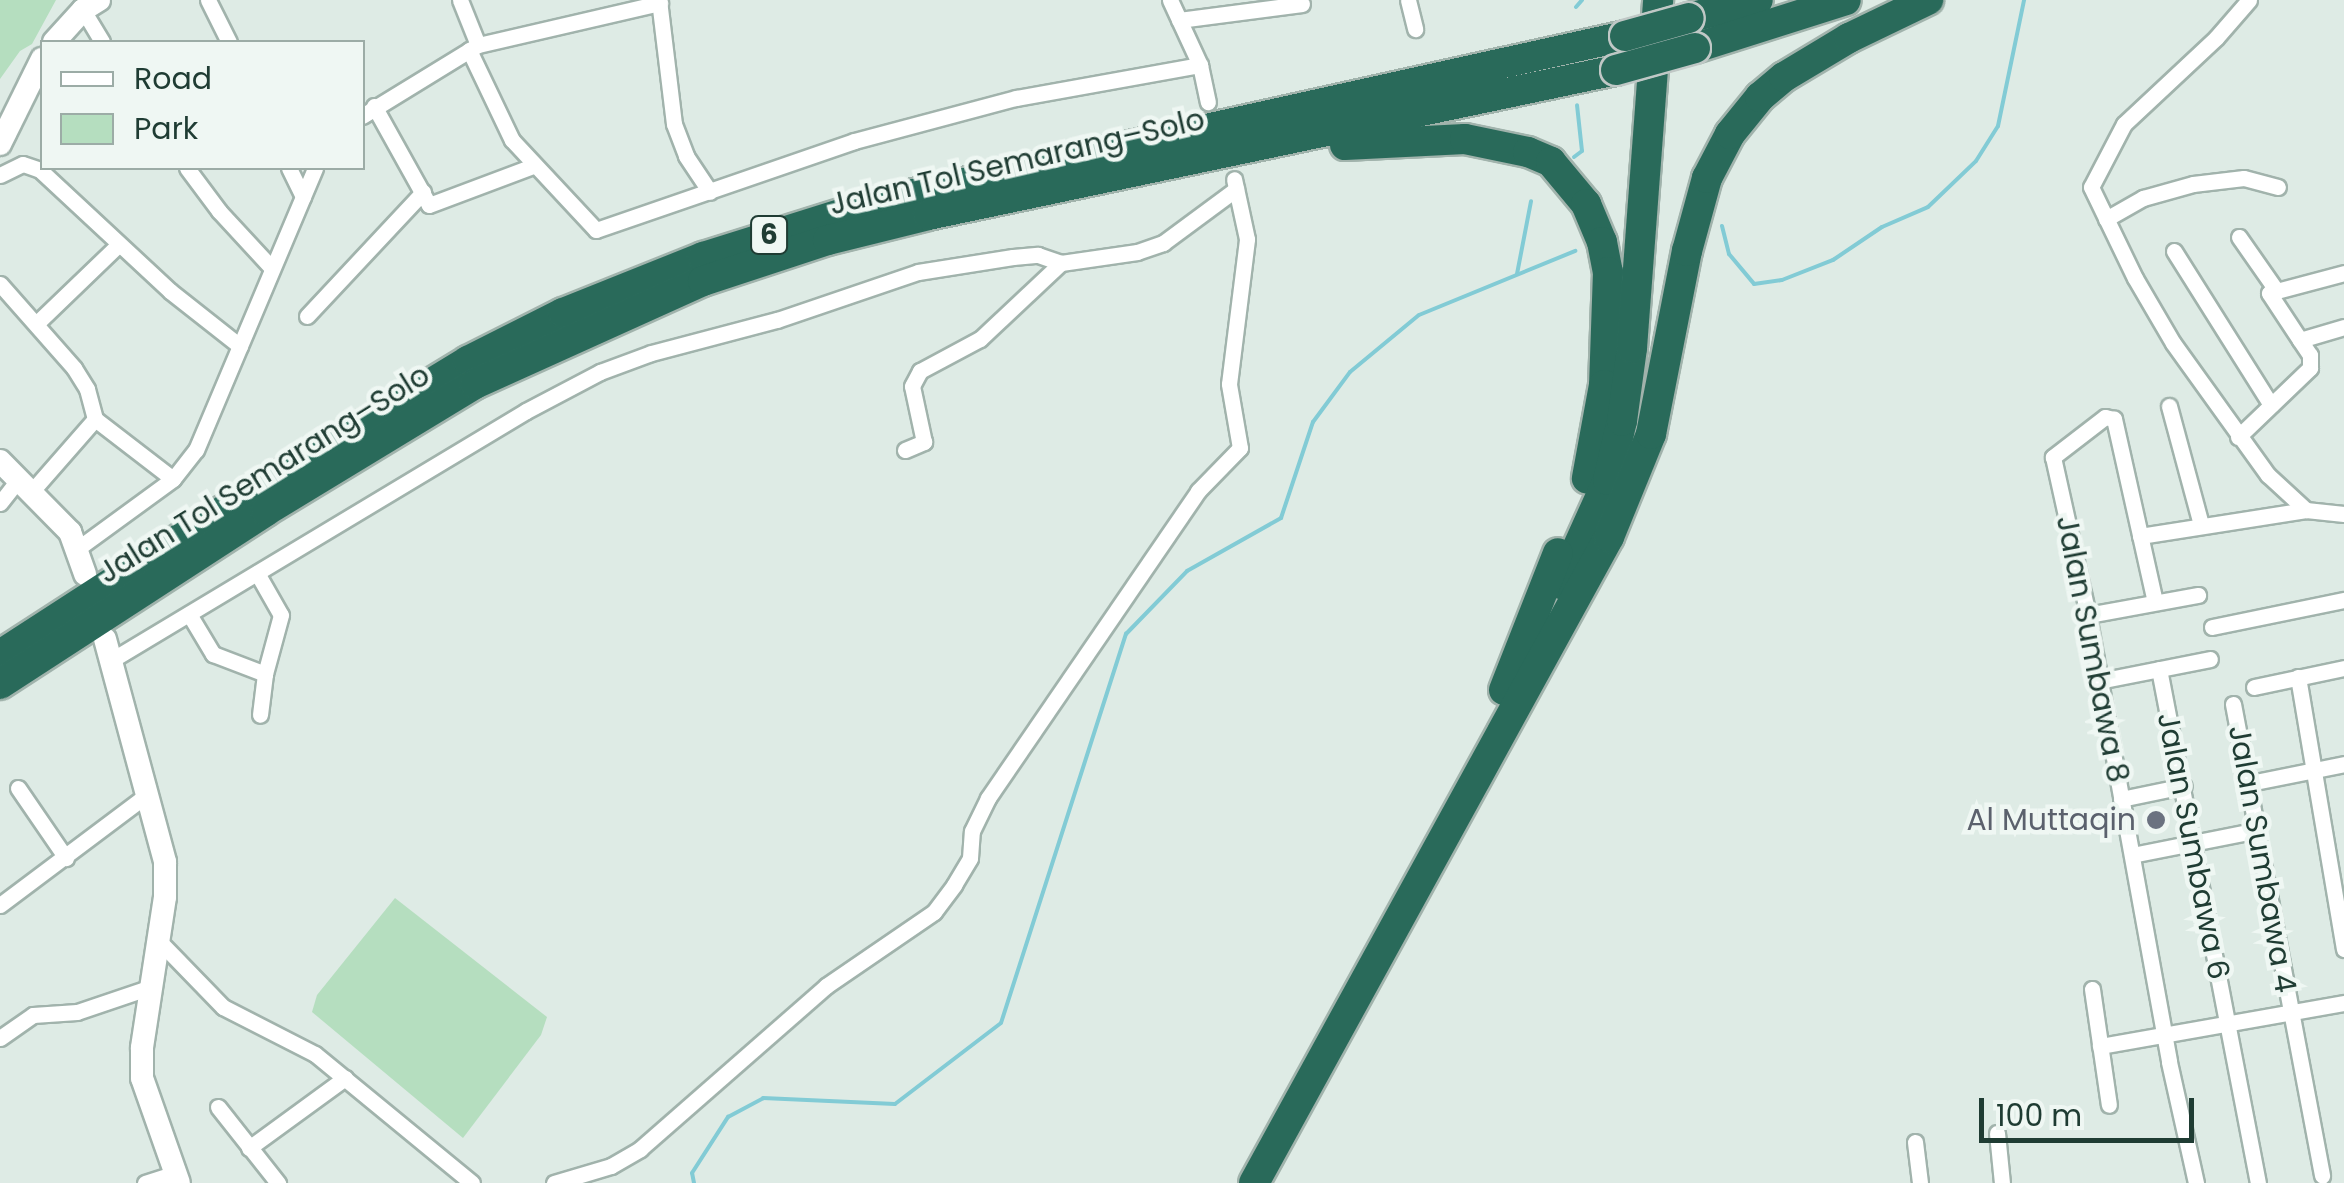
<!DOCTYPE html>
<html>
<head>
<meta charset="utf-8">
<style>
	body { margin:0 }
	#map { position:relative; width:2344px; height:1183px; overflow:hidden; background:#deebe5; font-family:Poppins,sans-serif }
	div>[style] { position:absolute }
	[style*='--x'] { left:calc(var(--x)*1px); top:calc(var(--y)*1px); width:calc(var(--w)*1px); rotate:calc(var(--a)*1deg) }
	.green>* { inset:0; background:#b5debf }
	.stream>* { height:4px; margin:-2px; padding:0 2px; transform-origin:2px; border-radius:2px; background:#82cbd5 }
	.roads { filter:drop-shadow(2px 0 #a1b3ac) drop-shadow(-2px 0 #a1b3ac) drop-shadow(0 2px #a1b3ac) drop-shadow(0 -2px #a1b3ac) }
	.minor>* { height:15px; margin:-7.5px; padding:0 7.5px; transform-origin:7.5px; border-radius:7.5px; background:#fff }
	.secondary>* { height:22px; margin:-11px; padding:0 11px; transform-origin:11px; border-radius:11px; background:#fff }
	.motorway>* { height:30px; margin:-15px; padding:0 15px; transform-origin:15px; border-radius:15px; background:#296a5a }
	.bridges { filter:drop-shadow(2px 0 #c0c8c6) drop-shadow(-2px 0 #c0c8c6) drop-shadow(0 2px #c0c8c6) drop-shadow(0 -2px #c0c8c6) }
	.motorway-bridge>* { height:30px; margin:-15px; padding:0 15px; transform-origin:15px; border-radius:15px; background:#296a5a }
	.dots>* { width:28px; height:28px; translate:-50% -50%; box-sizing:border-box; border:5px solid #eff7f3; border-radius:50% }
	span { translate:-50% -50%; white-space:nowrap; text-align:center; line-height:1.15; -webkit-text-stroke:9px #eff7f3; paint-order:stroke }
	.shield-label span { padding:2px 8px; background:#eff7f3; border:2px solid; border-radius:8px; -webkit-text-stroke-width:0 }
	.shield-label { font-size:28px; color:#1f3c33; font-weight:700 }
	.street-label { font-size:30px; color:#1f3c33 }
	.worship-label { font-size:30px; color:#5b616d }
	.right { translate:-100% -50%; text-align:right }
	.legend { position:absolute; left:40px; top:40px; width:325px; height:130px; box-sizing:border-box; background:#eff7f3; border:2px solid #9caca6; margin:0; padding:12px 18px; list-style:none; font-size:30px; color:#1f3c33 }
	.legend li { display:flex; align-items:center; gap:20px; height:50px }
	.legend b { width:50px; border:2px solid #9caca6 }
	.scale { position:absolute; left:1979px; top:1098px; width:215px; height:45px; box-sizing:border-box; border:5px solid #1f3c33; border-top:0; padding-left:12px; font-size:30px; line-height:35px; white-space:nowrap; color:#1f3c33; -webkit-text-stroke:8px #eff7f3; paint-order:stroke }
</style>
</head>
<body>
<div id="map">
	<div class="green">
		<i style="clip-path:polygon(0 0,56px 0,32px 44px,20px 51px,0 79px)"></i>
		<i style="clip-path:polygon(395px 898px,547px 1017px,541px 1035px,463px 1138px,312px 1012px,317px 995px)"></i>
	</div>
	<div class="stream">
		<i style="--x:1576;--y:7;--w:9;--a:-49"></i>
		<i style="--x:1574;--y:157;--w:10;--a:-37"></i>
		<i style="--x:1582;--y:151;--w:46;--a:-96.2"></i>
		<i style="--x:1722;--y:226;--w:29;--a:76"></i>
		<i style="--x:1729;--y:254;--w:39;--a:50"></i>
		<i style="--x:1754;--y:284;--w:28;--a:-8"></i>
		<i style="--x:1782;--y:280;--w:55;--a:-21.4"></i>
		<i style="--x:1833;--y:260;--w:59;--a:-34"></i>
		<i style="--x:1882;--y:227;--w:50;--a:-23.5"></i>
		<i style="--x:1928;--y:207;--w:66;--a:-43.8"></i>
		<i style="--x:1976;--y:161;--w:41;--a:-57.8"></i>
		<i style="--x:1998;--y:126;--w:129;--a:-78.3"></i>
		<i style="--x:1517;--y:274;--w:74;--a:-79.1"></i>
		<i style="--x:694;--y:1183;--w:10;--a:-101"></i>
		<i style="--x:692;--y:1173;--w:67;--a:-57.3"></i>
		<i style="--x:728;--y:1117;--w:40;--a:-28"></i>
		<i style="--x:763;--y:1098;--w:132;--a:2.6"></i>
		<i style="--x:895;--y:1104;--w:133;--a:-37.4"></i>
		<i style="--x:1001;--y:1023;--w:409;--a:-72.2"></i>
		<i style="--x:1126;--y:634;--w:88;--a:-45.9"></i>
		<i style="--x:1187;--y:571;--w:108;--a:-29.4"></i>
		<i style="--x:1281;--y:518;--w:101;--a:-71.6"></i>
		<i style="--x:1313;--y:422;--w:62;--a:-53.5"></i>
		<i style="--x:1350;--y:372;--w:89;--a:-39.6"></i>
		<i style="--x:1419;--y:315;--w:169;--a:-22.3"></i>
	</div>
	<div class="roads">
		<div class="minor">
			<i style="--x:208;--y:0;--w:47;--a:63.4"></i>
			<i style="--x:460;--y:0;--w:48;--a:68.2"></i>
			<i style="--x:659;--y:0;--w:125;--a:83.1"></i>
			<i style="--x:674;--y:124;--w:34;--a:69"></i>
			<i style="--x:686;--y:156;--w:43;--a:56.3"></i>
			<i style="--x:1170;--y:0;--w:72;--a:65.2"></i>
			<i style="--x:1200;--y:65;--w:38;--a:78"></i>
			<i style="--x:1408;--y:0;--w:30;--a:76"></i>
			<i style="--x:2249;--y:0;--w:50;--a:131"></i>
			<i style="--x:2216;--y:38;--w:126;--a:136.9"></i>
			<i style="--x:2124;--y:124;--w:71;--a:117.6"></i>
			<i style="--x:2091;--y:187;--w:101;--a:64.2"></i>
			<i style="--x:2135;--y:278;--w:75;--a:59.7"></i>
			<i style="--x:2173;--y:343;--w:163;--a:54.3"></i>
			<i style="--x:2268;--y:475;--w:52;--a:42.6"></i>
			<i style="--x:83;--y:10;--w:37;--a:59"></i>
			<i style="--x:1179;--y:20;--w:124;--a:-7.4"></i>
			<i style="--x:469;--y:50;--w:100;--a:64.5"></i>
			<i style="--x:512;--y:140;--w:123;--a:47"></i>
			<i style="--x:596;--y:230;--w:273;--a:-19"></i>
			<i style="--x:854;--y:141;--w:168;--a:-14.9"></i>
			<i style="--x:1016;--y:98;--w:187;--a:-10.2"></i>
			<i style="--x:374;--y:106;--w:113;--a:60.9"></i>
			<i style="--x:429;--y:205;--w:111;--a:-20.6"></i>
			<i style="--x:362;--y:116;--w:136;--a:-31.5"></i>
			<i style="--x:478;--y:45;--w:187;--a:-13"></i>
			<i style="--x:187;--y:168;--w:54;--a:53.3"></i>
			<i style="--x:219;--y:211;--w:75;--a:47.2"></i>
			<i style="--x:289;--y:168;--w:32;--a:64"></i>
			<i style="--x:0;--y:175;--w:25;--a:-26"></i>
			<i style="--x:23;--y:164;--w:18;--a:19"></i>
			<i style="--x:40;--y:170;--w:178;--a:42.9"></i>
			<i style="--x:170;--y:291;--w:89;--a:38.2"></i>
			<i style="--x:2106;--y:219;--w:43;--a:-29.6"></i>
			<i style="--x:2143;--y:198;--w:52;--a:-15.6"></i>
			<i style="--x:2193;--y:184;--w:51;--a:-6.7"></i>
			<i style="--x:2244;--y:178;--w:35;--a:15"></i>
			<i style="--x:2239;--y:237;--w:65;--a:55.1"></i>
			<i style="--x:2174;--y:251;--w:182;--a:57.8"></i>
			<i style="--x:0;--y:284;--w:112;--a:48.6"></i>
			<i style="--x:74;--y:368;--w:25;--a:58"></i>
			<i style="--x:87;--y:389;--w:31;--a:75"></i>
			<i style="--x:95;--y:419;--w:98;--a:37.6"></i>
			<i style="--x:307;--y:316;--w:170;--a:-46.9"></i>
			<i style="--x:37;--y:323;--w:112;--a:-43.9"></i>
			<i style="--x:2300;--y:340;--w:56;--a:-123.4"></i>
			<i style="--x:2269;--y:293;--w:78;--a:-14.9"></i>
			<i style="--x:2169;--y:406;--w:123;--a:74.9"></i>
			<i style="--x:2238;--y:437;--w:100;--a:-43.8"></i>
			<i style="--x:2310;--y:368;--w:13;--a:-90"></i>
			<i style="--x:2310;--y:355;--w:18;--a:-124"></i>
			<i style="--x:2300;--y:340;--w:46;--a:-16.5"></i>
			<i style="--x:905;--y:450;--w:21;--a:-23"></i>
			<i style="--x:924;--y:442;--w:57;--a:-102.1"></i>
			<i style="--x:912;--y:386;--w:17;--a:-62"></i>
			<i style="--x:920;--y:371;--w:68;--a:-28.1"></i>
			<i style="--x:980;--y:339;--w:111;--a:-43.2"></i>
			<i style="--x:32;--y:491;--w:96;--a:-48.8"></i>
			<i style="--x:0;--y:503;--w:31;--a:-52"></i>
			<i style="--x:2140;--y:536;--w:168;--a:-8.9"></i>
			<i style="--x:2306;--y:510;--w:38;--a:6"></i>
			<i style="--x:77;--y:549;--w:119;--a:-36.1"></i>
			<i style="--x:173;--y:479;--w:37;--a:-52"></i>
			<i style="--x:196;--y:450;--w:306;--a:-67.1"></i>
			<i style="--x:257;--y:573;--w:48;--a:60.3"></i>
			<i style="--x:281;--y:615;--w:61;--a:105.2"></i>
			<i style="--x:2155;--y:602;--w:188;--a:-102.6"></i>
			<i style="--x:2114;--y:419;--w:9;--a:-167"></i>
			<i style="--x:2105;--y:417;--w:66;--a:142.4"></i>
			<i style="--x:2053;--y:457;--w:162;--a:77.5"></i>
			<i style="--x:2088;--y:615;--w:454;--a:79.7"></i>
			<i style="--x:2169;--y:1062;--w:124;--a:77.4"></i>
			<i style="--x:189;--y:614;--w:47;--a:59"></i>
			<i style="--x:213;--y:654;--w:56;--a:21"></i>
			<i style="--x:265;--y:674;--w:41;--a:97"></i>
			<i style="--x:2088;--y:615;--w:112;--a:-10.3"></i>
			<i style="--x:2212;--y:627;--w:135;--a:-11.6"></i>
			<i style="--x:110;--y:661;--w:485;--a:-31"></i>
			<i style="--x:526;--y:411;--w:84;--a:-27.8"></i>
			<i style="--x:600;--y:372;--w:54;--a:-20.4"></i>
			<i style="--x:651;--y:353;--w:130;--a:-14.7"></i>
			<i style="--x:777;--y:320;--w:149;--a:-18.8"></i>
			<i style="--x:918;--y:272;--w:96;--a:-9"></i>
			<i style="--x:1013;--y:257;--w:25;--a:-5"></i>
			<i style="--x:1038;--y:255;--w:24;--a:19"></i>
			<i style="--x:1061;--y:263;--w:77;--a:-8.2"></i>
			<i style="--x:1137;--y:252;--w:28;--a:-19"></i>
			<i style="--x:1163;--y:243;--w:91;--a:-36.5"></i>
			<i style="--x:2159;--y:669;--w:523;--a:79.1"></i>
			<i style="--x:2298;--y:677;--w:276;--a:80.4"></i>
			<i style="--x:2099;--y:681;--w:113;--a:-11.2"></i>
			<i style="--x:2254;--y:687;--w:92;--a:-11.9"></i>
			<i style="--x:2233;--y:704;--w:480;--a:79.3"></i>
			<i style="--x:2250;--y:783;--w:96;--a:-11.4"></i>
			<i style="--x:18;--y:788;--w:85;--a:55.6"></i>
			<i style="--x:2121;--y:799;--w:64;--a:-11.7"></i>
			<i style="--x:2132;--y:855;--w:128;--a:-11.2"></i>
			<i style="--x:0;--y:905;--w:185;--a:-36.9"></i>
			<i style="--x:159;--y:941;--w:92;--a:45.9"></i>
			<i style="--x:223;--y:1007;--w:103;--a:27.1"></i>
			<i style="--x:315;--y:1054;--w:203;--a:39.4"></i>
			<i style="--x:2092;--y:989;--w:117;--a:81.7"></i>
			<i style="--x:0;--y:1038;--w:40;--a:-34.9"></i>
			<i style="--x:33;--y:1015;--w:44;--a:-3.9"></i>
			<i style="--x:77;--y:1012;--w:78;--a:-18.7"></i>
			<i style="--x:2100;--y:1046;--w:248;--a:-10"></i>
			<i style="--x:218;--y:1107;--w:97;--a:51.7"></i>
			<i style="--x:1997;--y:1133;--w:50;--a:84.3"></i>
			<i style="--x:1915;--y:1142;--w:41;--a:83"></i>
			<i style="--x:249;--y:1148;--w:119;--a:-36.1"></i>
			<i style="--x:145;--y:1183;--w:32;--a:-18"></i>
			<i style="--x:554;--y:1183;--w:59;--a:-16.6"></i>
			<i style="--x:611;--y:1166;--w:34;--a:-30"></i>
			<i style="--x:640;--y:1149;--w:247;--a:-41.2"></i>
			<i style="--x:826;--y:986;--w:131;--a:-34.4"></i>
			<i style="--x:934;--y:912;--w:34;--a:-53"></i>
			<i style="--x:954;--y:885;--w:31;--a:-59"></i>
			<i style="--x:970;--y:858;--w:27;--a:-86"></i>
			<i style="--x:972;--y:831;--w:37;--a:-64"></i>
			<i style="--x:988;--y:798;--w:372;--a:-55.6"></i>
			<i style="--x:1198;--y:491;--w:60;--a:-45.7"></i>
			<i style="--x:1240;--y:448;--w:65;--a:-99.8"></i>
			<i style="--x:1229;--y:384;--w:146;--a:-82.9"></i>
			<i style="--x:1247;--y:239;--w:61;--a:-102.2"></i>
		</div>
		<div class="secondary">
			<i style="--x:54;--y:42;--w:43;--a:-47.8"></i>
			<i style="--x:83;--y:10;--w:19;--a:-32"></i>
			<i style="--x:0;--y:144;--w:95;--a:-63.7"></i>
			<i style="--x:0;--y:461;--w:100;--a:45.4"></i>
			<i style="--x:70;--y:532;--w:45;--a:70.3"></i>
			<i style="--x:105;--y:639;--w:231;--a:74.9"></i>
			<i style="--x:165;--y:862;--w:35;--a:90"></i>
			<i style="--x:165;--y:897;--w:153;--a:98.7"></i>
			<i style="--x:142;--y:1048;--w:30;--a:90"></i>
			<i style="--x:142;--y:1078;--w:111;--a:70.6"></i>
		</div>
		<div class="motorway">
			<i style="--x:1689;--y:18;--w:71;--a:-14.6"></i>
			<i style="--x:1695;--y:48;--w:158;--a:-17.6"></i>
			<i style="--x:1345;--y:145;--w:120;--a:-2.9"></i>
			<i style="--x:1465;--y:139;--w:64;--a:11.7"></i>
			<i style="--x:1528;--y:152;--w:25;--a:23"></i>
			<i style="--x:1551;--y:162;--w:55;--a:50.2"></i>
			<i style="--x:1586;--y:204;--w:41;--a:67.2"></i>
			<i style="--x:1602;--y:242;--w:31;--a:79"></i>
			<i style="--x:1608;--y:272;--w:113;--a:92"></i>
			<i style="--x:1604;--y:385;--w:95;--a:100.4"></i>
			<i style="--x:1561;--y:584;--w:114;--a:-65.7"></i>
			<i style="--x:1608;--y:480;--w:61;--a:-76.7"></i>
			<i style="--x:1622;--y:421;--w:74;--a:-82.2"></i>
			<i style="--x:1632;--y:348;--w:349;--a:-85.7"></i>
			<i style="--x:0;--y:655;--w:293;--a:-32.9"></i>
			<i style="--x:246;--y:496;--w:260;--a:-31.3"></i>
			<i style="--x:468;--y:361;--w:106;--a:-26.8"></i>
			<i style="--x:563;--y:313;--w:151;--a:-21.8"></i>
			<i style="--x:703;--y:257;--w:188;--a:-17.4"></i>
			<i style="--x:882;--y:201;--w:761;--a:-12.52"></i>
			<i style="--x:0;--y:684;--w:317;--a:-33"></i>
			<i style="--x:266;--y:511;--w:245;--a:-31.3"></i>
			<i style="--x:475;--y:384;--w:250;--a:-24.3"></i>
			<i style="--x:703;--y:281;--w:132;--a:-18.2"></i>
			<i style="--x:828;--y:240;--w:103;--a:-14"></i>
			<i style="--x:928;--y:215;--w:703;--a:-11.9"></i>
			<i style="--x:1504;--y:690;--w:147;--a:-68.5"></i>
			<i style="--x:1254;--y:1183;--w:737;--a:-61.21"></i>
			<i style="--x:1609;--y:537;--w:111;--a:-67.8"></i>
			<i style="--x:1651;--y:434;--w:187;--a:-78.9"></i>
			<i style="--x:1687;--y:251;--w:76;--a:-74.7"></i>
			<i style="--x:1707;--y:178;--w:50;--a:-62.4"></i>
			<i style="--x:1730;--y:134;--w:48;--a:-51"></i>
			<i style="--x:1760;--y:97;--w:31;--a:-40"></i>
			<i style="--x:1784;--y:77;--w:76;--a:-31"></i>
			<i style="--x:1849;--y:38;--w:88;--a:-25.7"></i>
		</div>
	</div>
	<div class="bridges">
		<div class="motorway-bridge">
			<i style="--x:1625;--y:36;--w:66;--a:-15.7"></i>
			<i style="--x:1616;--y:70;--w:82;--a:-15.6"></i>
		</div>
	</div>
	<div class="dots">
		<i style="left:2156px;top:820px;background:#6b7280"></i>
	</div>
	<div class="shield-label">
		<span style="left:769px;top:235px">6</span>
	</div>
	<div class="street-label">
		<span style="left:1017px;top:162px;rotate:-13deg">Jalan Tol Semarang–Solo</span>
		<span style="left:264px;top:474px;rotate:-32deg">Jalan Tol Semarang–Solo</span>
		<span style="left:2092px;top:649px;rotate:79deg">Jalan Sumbawa 8</span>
		<span style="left:2193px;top:846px;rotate:79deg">Jalan Sumbawa 6</span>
		<span style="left:2262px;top:859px;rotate:80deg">Jalan Sumbawa 4</span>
	</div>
	<div class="worship-label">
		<span class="right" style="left:2136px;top:820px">Al Muttaqin</span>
	</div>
	<ul class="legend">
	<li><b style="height:12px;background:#fff"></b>Road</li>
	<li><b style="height:28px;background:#b5debf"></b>Park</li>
	</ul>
	<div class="scale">100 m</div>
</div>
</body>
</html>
